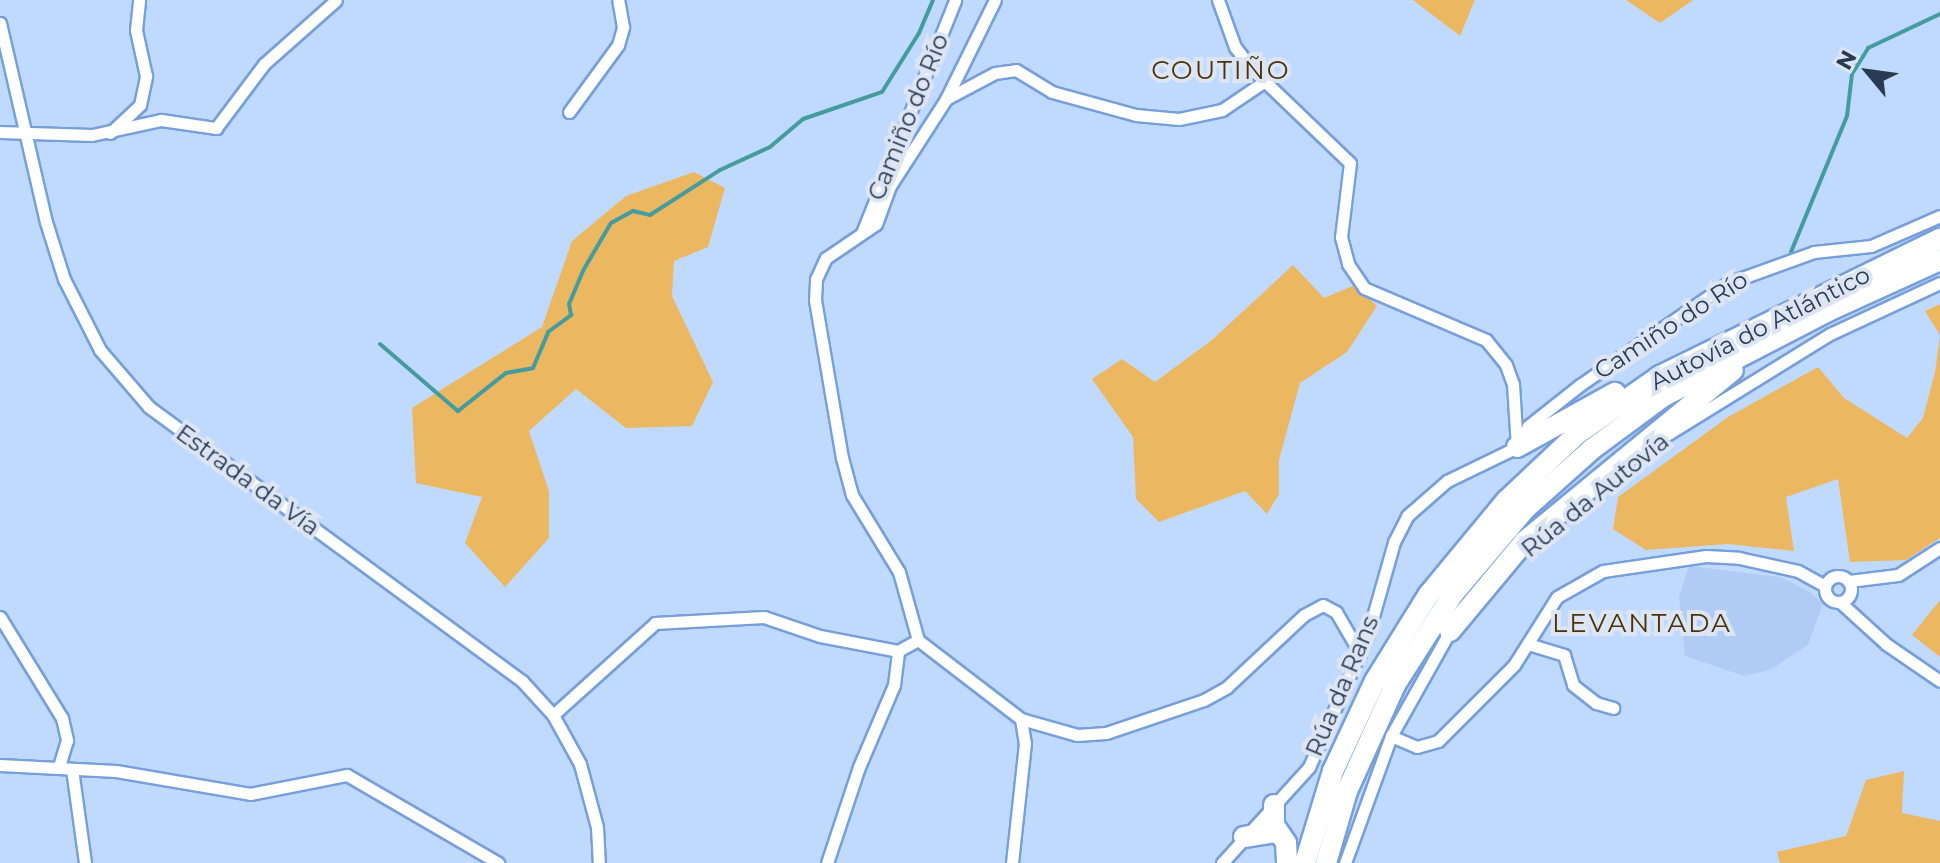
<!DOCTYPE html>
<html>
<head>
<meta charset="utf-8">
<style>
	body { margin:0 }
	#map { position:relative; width:1940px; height:863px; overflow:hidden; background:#c0daff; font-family:Montserrat,sans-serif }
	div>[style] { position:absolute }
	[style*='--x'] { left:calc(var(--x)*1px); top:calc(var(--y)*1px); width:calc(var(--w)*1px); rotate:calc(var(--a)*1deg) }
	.built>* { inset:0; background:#b0ccf5 }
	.green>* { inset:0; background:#ecb761 }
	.stream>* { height:4px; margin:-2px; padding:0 2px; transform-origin:2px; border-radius:2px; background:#459c9e }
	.roads { filter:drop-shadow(2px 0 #779fdb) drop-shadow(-2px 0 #779fdb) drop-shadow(0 2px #779fdb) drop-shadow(0 -2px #779fdb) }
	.minor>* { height:11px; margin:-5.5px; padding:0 5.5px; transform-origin:5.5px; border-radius:5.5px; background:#fff }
	.minor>.ring { margin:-5.5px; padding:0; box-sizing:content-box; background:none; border:11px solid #fff; border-radius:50% }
	.motorway>* { height:20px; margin:-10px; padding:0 10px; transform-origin:10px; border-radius:10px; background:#fff }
	span { translate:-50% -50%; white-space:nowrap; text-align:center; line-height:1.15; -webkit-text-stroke:8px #dde5f2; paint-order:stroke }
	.street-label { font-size:24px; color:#293a53 }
	.neighbourhood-label { font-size:26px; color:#49330e; letter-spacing:2px }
	.north { position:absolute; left:1828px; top:32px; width:80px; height:80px; -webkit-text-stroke:6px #dde5f2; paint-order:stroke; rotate:299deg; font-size:22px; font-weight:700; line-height:32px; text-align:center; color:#293a53 }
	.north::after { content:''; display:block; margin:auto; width:28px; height:36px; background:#293a53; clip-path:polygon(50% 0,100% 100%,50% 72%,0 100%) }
</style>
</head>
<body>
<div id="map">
	<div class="built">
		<i style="clip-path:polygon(1689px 566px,1780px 577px,1810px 592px,1823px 604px,1808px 645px,1770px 670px,1744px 676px,1685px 656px,1679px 597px)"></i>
	</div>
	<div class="green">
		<i style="clip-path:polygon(1413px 0,1475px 0,1460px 36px)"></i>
		<i style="clip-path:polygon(1626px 0,1693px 0,1660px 23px)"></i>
		<i style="clip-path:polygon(694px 172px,725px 188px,708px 247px,674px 261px,672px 296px,713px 382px,692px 426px,626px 428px,576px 389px,529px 431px,549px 491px,549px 538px,505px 587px,465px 543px,482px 497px,416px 483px,412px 408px,542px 327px,572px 241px,626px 196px)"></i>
		<i style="clip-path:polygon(1293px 265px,1324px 298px,1355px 285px,1377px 306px,1347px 352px,1300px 383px,1279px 460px,1279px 494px,1267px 514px,1245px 491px,1159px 522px,1136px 499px,1133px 437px,1092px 379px,1122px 359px,1155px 382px,1212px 340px)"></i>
		<i style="clip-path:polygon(1940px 304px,1940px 538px,1906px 560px,1850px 562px,1838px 479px,1786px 497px,1794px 551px,1728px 544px,1646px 550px,1613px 529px,1618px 497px,1728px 417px,1818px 367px,1844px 398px,1907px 438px,1923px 418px,1935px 372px,1940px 335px,1925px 311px)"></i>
		<i style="clip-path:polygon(1940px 600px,1940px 657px,1912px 635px)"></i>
		<i style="clip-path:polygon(1904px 771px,1902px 813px,1940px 821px,1940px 863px,1780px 863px,1777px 852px,1846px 836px,1866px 780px)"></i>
	</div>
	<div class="stream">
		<i style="--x:1791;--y:252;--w:147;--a:-67.6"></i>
		<i style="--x:1847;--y:116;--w:42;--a:-83.2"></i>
		<i style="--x:1852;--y:74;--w:31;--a:-58"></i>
		<i style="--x:1868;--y:48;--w:80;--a:-25.3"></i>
		<i style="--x:380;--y:344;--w:103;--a:40.7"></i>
		<i style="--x:458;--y:411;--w:61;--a:-38.4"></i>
		<i style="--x:506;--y:373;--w:27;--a:-10"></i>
		<i style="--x:533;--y:368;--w:39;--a:-67"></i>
		<i style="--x:548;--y:332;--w:29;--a:-36"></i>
		<i style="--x:571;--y:315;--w:11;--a:-100"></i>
		<i style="--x:569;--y:304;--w:38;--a:-67"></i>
		<i style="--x:584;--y:269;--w:53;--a:-59.6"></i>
		<i style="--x:611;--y:223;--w:25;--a:-29"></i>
		<i style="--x:633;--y:211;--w:17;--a:13"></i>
		<i style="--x:650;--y:215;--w:83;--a:-32.7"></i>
		<i style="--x:720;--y:170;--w:55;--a:-24.7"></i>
		<i style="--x:770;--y:147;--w:43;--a:-40.3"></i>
		<i style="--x:803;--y:119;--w:83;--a:-18.9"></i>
		<i style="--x:882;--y:92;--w:70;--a:-57.9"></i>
		<i style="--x:919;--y:33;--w:36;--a:-67"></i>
	</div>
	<div class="roads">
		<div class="minor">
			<i style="--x:1218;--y:0;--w:50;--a:70.1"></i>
			<i style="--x:1235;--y:47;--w:29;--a:52"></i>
			<i style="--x:1253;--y:70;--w:134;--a:43.8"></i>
			<i style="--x:1350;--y:163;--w:75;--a:96.9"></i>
			<i style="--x:1341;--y:237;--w:28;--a:75"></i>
			<i style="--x:1348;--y:264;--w:29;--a:56"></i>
			<i style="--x:1364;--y:288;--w:133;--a:23.1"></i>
			<i style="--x:1486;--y:340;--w:32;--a:51"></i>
			<i style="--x:1506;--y:365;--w:20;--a:70"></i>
			<i style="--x:1513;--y:384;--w:63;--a:86.4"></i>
			<i style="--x:0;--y:23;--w:204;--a:77"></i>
			<i style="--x:46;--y:222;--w:60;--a:72.5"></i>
			<i style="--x:64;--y:279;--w:80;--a:63.1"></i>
			<i style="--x:100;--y:350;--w:75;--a:49.3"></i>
			<i style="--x:149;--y:407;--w:463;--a:36.3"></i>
			<i style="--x:522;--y:681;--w:46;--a:47.6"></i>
			<i style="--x:553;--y:715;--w:56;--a:61.1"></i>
			<i style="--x:580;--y:764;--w:65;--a:74.9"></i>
			<i style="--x:597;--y:827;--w:36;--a:87"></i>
			<i style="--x:946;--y:99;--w:110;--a:-63.7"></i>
			<i style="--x:569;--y:112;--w:83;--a:-53.8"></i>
			<i style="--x:618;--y:45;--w:19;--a:-74"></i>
			<i style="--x:623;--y:27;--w:27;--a:-100"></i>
			<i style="--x:0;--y:132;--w:92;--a:1.9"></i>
			<i style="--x:92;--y:135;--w:71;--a:-12.3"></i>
			<i style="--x:161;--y:120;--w:56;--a:8.3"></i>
			<i style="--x:216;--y:128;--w:80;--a:-53.1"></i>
			<i style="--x:264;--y:64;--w:96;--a:-41.6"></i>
			<i style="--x:110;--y:133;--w:41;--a:-43"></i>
			<i style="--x:140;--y:105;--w:30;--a:-78"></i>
			<i style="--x:146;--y:76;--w:47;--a:-102.3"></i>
			<i style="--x:136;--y:30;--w:30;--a:-84"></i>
			<i style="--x:862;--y:233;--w:251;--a:-68.2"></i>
			<i style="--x:1668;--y:434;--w:190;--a:-31.7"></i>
			<i style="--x:1830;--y:334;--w:121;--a:-24.9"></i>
			<i style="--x:1519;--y:443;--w:19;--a:-62"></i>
			<i style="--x:1528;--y:426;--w:66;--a:-38.3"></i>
			<i style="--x:1580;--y:385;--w:180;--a:-34.6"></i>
			<i style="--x:1728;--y:283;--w:91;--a:-19.8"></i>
			<i style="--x:1814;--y:252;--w:57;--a:-6"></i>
			<i style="--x:1871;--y:246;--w:75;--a:-23.5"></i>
			<i class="ring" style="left:1825px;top:576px;width:15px;height:15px"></i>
			<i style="--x:1849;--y:581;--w:49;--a:-7"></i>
			<i style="--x:1898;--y:575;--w:50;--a:-32.7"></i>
			<i style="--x:1841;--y:603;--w:61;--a:42.3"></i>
			<i style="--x:1886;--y:644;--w:65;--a:34.4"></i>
			<i style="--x:0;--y:617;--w:119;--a:58.5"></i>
			<i style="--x:62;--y:718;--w:23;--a:77"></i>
			<i style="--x:67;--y:740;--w:28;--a:107"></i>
			<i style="--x:918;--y:640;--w:71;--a:-105.6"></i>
			<i style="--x:899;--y:572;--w:90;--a:-121.4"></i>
			<i style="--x:852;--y:495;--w:38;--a:-105"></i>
			<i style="--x:842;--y:458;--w:160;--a:-99.7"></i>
			<i style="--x:815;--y:300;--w:21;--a:-87"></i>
			<i style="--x:816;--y:279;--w:23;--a:-65"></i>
			<i style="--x:826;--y:258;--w:60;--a:-34.2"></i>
			<i style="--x:876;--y:224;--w:40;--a:-69.8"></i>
			<i style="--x:890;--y:186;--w:103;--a:-57.2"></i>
			<i style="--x:946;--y:99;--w:55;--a:-28"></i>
			<i style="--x:995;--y:73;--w:21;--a:-8"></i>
			<i style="--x:1016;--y:70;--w:42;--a:31.4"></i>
			<i style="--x:1052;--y:92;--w:87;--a:15.3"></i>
			<i style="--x:1136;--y:115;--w:43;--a:5.3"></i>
			<i style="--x:1179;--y:119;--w:44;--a:-11.8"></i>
			<i style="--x:1222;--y:110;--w:55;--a:-34"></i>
			<i style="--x:918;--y:640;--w:130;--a:37.5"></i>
			<i style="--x:1021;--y:719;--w:24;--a:81"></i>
			<i style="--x:1025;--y:743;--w:121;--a:96.2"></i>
			<i style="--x:1528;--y:644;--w:38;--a:17"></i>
			<i style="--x:1564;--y:655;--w:31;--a:73"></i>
			<i style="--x:1573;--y:685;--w:29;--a:38"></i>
			<i style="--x:1596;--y:703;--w:18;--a:16"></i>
			<i style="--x:553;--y:715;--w:137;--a:-42"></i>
			<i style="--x:655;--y:623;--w:109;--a:-3.2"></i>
			<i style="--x:764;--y:617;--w:59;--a:18.7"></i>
			<i style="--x:820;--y:636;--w:79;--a:10.9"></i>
			<i style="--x:898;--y:651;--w:23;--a:-29"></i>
			<i style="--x:1021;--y:719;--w:58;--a:15.9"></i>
			<i style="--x:1077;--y:735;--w:29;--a:-4"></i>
			<i style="--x:1106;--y:733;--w:103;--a:-18.6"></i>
			<i style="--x:1204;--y:700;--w:26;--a:-29"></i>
			<i style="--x:1227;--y:687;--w:105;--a:-43.1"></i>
			<i style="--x:1304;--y:615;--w:21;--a:-28"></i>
			<i style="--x:1323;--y:605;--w:15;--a:28"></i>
			<i style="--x:1336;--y:612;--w:48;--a:59.7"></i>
			<i style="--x:1391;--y:736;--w:28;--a:23"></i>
			<i style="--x:1417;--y:747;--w:22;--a:-16"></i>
			<i style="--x:1438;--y:741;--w:107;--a:-45"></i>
			<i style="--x:1514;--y:665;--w:80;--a:-57.7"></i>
			<i style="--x:1557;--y:597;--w:53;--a:-29.5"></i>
			<i style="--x:1603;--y:571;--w:104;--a:-8.3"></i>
			<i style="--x:1706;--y:556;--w:33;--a:3"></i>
			<i style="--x:1739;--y:558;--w:60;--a:12.4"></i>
			<i style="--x:1798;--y:571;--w:31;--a:29"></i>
			<i style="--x:0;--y:765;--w:116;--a:3"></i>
			<i style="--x:116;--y:771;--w:136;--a:9.7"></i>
			<i style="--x:250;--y:794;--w:99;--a:-11.1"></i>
			<i style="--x:347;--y:775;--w:175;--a:30.2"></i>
			<i style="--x:72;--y:769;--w:95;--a:82.1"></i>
			<i style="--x:827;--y:863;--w:101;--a:-71.6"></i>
			<i style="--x:859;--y:767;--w:89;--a:-66.9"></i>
			<i style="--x:894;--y:685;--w:34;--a:-83"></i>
			<i style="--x:1222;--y:863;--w:130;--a:-47.8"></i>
			<i style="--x:1309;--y:767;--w:145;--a:-66.1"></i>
			<i style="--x:1368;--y:634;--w:96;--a:-74.2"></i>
			<i style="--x:1394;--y:542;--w:29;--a:-63"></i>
			<i style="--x:1407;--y:516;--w:53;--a:-41.2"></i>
			<i style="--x:1447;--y:481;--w:78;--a:-25.9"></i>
			<i style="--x:1345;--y:863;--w:135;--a:-70.1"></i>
			<i style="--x:1391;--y:736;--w:123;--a:-60.7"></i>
		</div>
		<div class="motorway">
			<i style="--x:1517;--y:447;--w:112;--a:-28.9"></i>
			<i style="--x:1450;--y:631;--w:117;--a:-50.2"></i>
			<i style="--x:1525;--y:541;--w:269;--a:-39.4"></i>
			<i style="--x:1274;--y:805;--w:20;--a:90"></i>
			<i style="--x:1274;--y:825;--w:22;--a:56"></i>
			<i style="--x:1286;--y:843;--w:20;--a:87"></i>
			<i style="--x:1244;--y:837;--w:33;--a:-9"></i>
			<i style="--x:1305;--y:863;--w:96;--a:-73.1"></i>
			<i style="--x:1333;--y:771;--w:99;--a:-65"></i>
			<i style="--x:1375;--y:681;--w:102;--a:-58.2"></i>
			<i style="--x:1429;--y:594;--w:121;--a:-50.4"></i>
			<i style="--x:1506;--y:501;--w:98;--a:-43.3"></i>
			<i style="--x:1577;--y:434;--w:101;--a:-34.9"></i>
			<i style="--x:1660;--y:376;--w:312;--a:-26.1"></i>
			<i style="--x:1326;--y:863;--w:75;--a:-73.7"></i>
			<i style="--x:1347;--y:791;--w:116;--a:-65.6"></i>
			<i style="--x:1395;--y:685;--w:108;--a:-57.5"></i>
			<i style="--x:1453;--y:594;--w:113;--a:-49.7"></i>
			<i style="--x:1526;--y:508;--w:89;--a:-41.8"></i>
			<i style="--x:1592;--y:449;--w:89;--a:-36.4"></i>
			<i style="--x:1664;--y:396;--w:185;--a:-27.4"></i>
			<i style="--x:1828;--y:311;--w:123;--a:-24.5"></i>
		</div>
	</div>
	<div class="street-label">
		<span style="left:908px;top:117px;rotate:-68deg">Camiño do Río</span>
		<span style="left:1671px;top:325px;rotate:-33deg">Camiño do Río</span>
		<span style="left:1760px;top:328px;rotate:-27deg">Autovía do Atlántico</span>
		<span style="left:248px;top:480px;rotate:36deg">Estrada da Vía</span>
		<span style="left:1595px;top:495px;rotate:-39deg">Rúa da Autovía</span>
		<span style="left:1342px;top:686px;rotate:-67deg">Rúa da Rans</span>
	</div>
	<div class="neighbourhood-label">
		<span style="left:1221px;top:71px">COUTIÑO</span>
		<span style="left:1642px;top:624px">LEVANTADA</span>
	</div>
	<div class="north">N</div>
</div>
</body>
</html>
